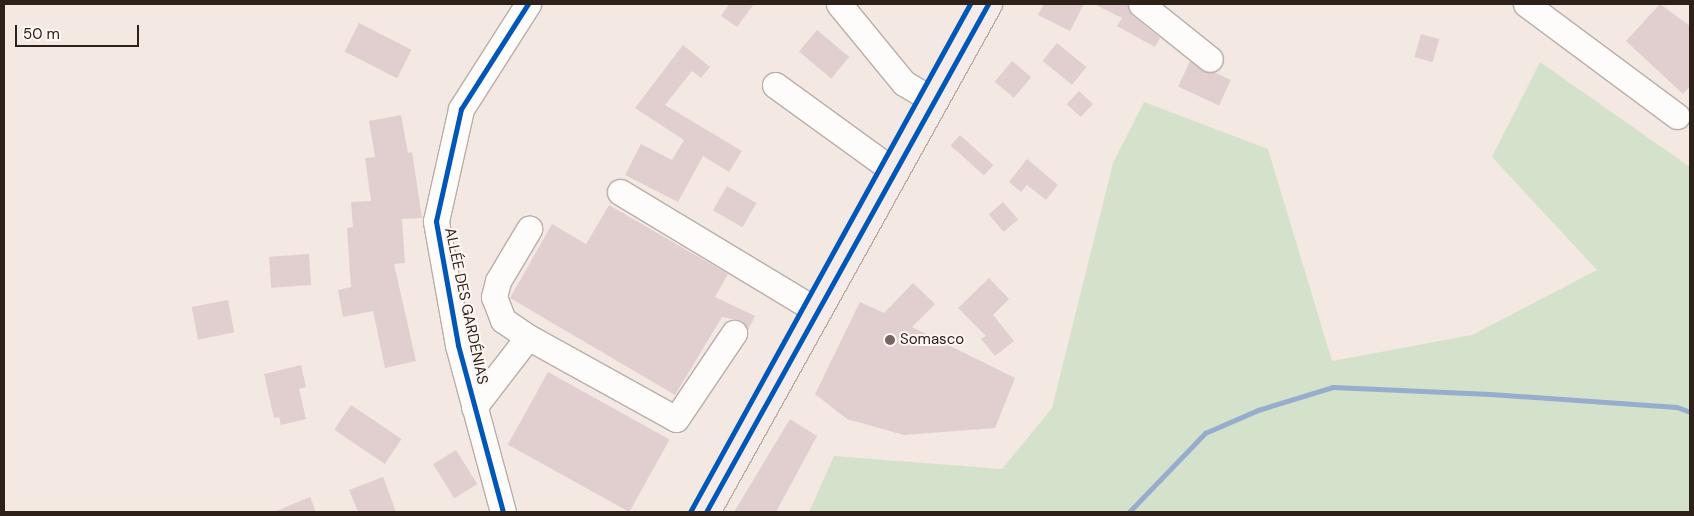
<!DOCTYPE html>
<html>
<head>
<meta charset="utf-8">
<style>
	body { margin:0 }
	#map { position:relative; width:1694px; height:516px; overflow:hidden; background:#f3e8e2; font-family:"DM Sans",sans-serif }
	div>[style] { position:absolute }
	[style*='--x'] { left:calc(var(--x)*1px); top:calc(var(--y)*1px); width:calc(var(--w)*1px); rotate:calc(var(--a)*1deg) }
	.green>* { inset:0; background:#d5e2cb }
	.stream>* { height:5px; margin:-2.5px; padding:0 2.5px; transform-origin:2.5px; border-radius:2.5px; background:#96adce }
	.building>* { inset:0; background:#e1cfcf; transform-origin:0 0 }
	.roads { filter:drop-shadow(1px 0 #b9aea8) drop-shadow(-1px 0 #b9aea8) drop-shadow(0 1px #b9aea8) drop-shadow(0 -1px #b9aea8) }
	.minor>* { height:25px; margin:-12.5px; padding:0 12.5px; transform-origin:12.5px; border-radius:12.5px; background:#fdfcfb }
	.major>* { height:28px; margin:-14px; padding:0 14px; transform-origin:14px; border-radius:14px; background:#f5ecea }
	.cycleway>* { height:5px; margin:-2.5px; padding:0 2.5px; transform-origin:2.5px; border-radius:2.5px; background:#0057b8 }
	.dots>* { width:14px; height:14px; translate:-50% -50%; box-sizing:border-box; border:2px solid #fdf6f2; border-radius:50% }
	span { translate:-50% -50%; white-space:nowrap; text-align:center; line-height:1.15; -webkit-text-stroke:4px #fdf6f2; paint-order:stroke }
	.street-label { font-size:15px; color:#2e211a }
	.poi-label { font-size:15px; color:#2e211a }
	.left { translate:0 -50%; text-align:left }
	.frame { position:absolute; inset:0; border:5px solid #2e211a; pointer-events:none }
	.scale { position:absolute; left:15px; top:25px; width:124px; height:22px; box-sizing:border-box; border:2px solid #2e211a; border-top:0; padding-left:6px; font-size:15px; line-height:18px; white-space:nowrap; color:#2e211a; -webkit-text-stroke:4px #fdf6f2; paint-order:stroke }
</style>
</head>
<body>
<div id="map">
	<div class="green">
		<i style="clip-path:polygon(1540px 62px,1690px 167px,1690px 512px,809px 512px,834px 456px,1002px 469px,1052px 408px,1113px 163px,1144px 102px,1268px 149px,1332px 361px,1472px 335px,1597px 270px,1492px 157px)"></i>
	</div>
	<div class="stream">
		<i style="--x:1129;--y:512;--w:110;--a:-46.1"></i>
		<i style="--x:1205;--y:433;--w:58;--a:-23.5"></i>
		<i style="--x:1258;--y:410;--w:78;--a:-17"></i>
		<i style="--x:1333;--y:387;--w:157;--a:2.6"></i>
		<i style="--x:1490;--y:394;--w:187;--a:4"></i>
		<i style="--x:1677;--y:407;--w:14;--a:21"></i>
	</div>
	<div class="building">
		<i style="clip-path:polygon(729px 4px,754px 4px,737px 27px,721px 16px)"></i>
		<i style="clip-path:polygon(1044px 4px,1084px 4px,1070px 31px,1038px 15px)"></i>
		<i style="clip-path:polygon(1094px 4px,1127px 4px,1132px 15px,1160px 38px,1155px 47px,1117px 26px,1122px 18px)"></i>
		<i style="clip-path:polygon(1660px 4px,1690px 26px,1690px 86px,1683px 94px,1626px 41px)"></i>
		<i style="left:359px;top:23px;width:59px;height:32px;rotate:27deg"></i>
		<i style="left:817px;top:30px;width:42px;height:28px;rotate:40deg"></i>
		<i style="left:1421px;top:34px;width:19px;height:24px;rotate:16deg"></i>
		<i style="left:1057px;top:43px;width:38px;height:23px;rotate:39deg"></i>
		<i style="clip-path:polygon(683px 45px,710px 67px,701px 78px,692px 71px,665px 105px,742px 151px,729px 172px,703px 156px,678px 202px,625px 175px,641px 144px,672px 160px,684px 140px,635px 108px)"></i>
		<i style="left:1012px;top:61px;width:25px;height:27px;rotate:40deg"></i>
		<i style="left:1190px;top:61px;width:45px;height:28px;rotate:25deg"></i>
		<i style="left:1079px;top:91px;width:19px;height:18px;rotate:43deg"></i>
		<i style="clip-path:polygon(401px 115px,408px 153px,412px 152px,422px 218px,402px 219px,405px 263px,394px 264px,416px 361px,385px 368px,373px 311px,343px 317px,338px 290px,351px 287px,347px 228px,353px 227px,351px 202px,371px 201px,365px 158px,375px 157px,369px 121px)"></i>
		<i style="left:960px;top:135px;width:45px;height:14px;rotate:42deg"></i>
		<i style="clip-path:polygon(1027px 159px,1058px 185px,1046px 200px,1027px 185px,1021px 192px,1009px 182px)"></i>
		<i style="left:727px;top:186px;width:34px;height:28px;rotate:30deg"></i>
		<i style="left:1003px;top:202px;width:23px;height:19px;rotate:49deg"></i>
		<i style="clip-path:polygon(609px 205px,728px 274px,715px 297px,755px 316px,748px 330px,742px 321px,722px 317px,675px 395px,510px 298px,552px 224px,586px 244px)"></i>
		<i style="left:309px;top:254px;width:31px;height:40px;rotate:86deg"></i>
		<i style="clip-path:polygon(989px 278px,1009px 299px,993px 315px,1014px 341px,995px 356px,981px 339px,986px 336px,958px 308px)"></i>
		<i style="clip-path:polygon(913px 283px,935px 304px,912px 327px,1015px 378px,995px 428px,904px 435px,847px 419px,815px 394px,860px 302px,884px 313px)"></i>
		<i style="left:228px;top:300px;width:33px;height:37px;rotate:79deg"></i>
		<i style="clip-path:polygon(301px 365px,306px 387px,299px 389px,306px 419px,281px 425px,279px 417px,274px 418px,264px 374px)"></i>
		<i style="left:548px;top:372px;width:139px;height:83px;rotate:29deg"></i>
		<i style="left:351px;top:405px;width:61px;height:30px;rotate:34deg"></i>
		<i style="clip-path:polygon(790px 419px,817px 436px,776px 512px,734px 512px)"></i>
		<i style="left:456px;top:450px;width:40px;height:27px;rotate:58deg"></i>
		<i style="clip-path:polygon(383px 477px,396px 512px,358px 512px,349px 490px)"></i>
		<i style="clip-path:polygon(310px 497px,316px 512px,274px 512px)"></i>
	</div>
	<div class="roads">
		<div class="minor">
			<i style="--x:839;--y:4;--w:102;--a:50.6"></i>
			<i style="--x:904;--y:83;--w:35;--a:31"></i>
			<i style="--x:1141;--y:4;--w:88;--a:38.6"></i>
			<i style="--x:1526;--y:4;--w:188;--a:36.6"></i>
			<i style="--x:775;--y:85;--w:148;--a:35.9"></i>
			<i style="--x:620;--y:192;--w:230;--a:31.1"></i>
			<i style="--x:528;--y:337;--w:30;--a:-146"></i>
			<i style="--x:503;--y:320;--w:25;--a:-111"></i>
			<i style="--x:494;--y:297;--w:16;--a:-76"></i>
			<i style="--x:498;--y:281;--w:61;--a:-59.2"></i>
			<i style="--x:474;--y:407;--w:88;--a:-52.4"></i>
			<i style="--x:528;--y:337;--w:169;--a:29"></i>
			<i style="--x:676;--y:419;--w:104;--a:-56"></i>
			<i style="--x:503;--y:512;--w:173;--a:-105.1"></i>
			<i style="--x:458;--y:345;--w:126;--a:-100.1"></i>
			<i style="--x:436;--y:221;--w:115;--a:-77.4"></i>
			<i style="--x:461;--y:109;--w:125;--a:-57.5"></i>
		</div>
		<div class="major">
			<i style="--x:706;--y:512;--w:581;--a:-60.96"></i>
		</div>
	</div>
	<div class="cycleway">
		<i style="--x:503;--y:512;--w:173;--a:-105.1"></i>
		<i style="--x:458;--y:345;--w:126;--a:-100.1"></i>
		<i style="--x:436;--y:221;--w:115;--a:-77.4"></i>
		<i style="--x:461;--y:109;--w:125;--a:-57.5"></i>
		<i style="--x:690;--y:512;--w:580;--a:-61.14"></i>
		<i style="--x:706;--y:512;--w:581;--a:-60.96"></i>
	</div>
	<div class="dots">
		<i style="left:890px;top:340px;background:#736760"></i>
	</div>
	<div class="street-label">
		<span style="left:466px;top:306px;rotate:78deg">ALLÉE DES GARDÉNIAS</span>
	</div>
	<div class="poi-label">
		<span class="left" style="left:900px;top:340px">Somasco</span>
	</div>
	<div class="frame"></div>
	<div class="scale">50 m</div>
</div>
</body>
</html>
